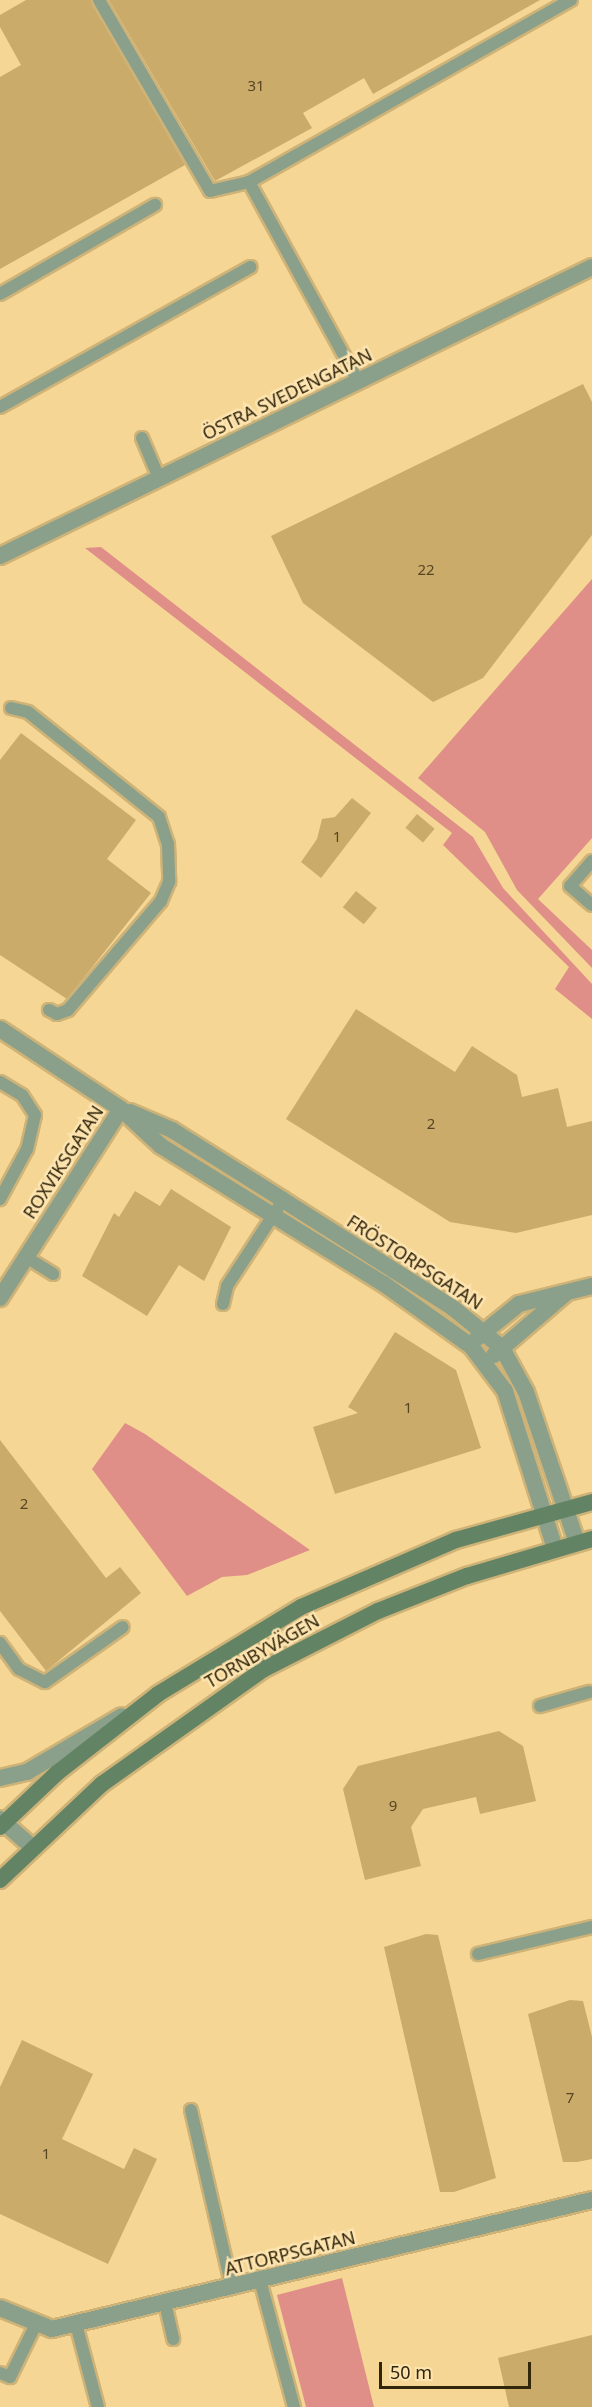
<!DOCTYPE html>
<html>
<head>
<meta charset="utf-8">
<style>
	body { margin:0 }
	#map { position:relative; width:592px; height:2407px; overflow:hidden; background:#f5d694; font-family:"Noto Sans",sans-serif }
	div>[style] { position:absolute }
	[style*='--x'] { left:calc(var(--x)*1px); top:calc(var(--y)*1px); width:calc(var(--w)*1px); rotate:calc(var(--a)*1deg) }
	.green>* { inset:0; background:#df8f88 }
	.building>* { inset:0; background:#caab6a; transform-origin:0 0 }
	.roads { filter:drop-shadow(2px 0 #ceb378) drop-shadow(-2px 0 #ceb378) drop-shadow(0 2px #ceb378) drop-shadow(0 -2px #ceb378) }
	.service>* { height:12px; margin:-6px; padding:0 6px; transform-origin:6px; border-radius:6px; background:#8aa08a }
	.minor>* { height:16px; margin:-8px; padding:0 8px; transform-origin:8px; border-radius:8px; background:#8aa08a }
	.tertiary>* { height:16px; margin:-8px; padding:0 8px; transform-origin:8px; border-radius:8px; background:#8aa08a }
	.secondary>* { height:16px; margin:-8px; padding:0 8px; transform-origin:8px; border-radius:8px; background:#638464 }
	span { translate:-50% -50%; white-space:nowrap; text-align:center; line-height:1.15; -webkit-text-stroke:5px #fde4b0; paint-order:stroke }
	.number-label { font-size:15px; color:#574622 }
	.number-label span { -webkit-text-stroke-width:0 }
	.street-label { font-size:18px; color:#31250a }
	.scale { position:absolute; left:379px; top:2362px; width:152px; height:27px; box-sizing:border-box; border:3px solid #31250a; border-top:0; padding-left:8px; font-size:18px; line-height:21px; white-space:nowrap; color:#31250a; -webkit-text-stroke:4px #fde4b0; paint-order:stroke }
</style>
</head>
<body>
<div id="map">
	<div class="green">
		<i style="clip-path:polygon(101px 547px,473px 837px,503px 888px,592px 984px,592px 1019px,555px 989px,569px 967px,443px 845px,452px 833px,85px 548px)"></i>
		<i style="clip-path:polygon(592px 579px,592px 838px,538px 899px,592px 950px,592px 968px,517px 890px,485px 832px,418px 778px)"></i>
		<i style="clip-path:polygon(125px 1423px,145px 1434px,310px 1550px,247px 1575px,222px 1577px,187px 1596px,92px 1469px)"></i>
		<i style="clip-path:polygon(342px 2278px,374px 2407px,306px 2407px,277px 2295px)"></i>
	</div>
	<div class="building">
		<i style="clip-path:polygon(26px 0,91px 0,185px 165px,0 269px,0 77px,21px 65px,0 27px,0 15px)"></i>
		<i style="clip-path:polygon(109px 0,540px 0,373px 94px,364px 78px,303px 113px,312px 128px,215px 181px)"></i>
		<i style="clip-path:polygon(583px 384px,592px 402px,592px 535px,483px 678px,433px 702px,303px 603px,271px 536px)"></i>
		<i style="clip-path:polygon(21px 733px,136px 820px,107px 859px,151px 893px,67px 999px,0 955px,0 760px)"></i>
		<i style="clip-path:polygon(352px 798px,371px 813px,321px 878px,301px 862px,317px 839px,322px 819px,335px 817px)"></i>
		<i style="left:417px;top:814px;width:23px;height:18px;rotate:40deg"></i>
		<i style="left:356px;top:891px;width:27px;height:21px;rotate:39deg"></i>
		<i style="clip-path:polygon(356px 1009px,455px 1072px,472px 1046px,517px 1075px,522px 1097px,558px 1088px,567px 1127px,592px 1121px,592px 1215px,516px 1233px,450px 1222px,286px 1119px)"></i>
		<i style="clip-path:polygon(171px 1189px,231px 1227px,204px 1281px,179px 1265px,147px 1316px,82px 1276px,114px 1213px,119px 1217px,135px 1191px,160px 1206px)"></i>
		<i style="clip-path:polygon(395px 1332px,456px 1370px,481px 1448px,335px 1494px,313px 1427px,358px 1413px,348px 1407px)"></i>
		<i style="clip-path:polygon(0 1440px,106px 1578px,120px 1567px,141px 1593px,46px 1671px,0 1611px)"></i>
		<i style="clip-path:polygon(499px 1731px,523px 1746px,536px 1801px,480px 1814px,476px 1797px,423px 1809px,411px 1827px,421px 1866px,365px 1880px,343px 1789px,358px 1766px)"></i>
		<i style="clip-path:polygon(426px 1934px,438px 1935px,496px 2178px,454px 2192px,440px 2192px,384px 1947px)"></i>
		<i style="clip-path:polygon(570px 2000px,583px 2001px,592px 2037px,592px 2159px,577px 2162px,563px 2162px,528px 2014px)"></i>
		<i style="clip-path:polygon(22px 2040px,93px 2074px,62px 2139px,124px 2169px,134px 2148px,157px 2159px,108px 2264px,0 2214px,0 2087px)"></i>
		<i style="clip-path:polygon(592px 2335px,592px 2407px,509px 2407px,498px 2358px)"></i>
	</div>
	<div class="roads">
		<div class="service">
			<i style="--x:99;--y:0;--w:221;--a:59.8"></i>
			<i style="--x:210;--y:191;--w:40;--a:-13"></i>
			<i style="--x:249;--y:182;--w:370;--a:-29.5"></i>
			<i style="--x:249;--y:182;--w:227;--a:61.3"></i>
			<i style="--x:0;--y:294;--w:179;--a:-29.9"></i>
			<i style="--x:0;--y:407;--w:287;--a:-29.2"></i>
			<i style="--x:142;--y:438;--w:43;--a:67"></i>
			<i style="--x:11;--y:708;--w:17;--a:13"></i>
			<i style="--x:28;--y:712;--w:168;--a:38.7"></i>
			<i style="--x:159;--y:817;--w:28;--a:72"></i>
			<i style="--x:168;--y:844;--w:38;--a:88"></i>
			<i style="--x:169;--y:882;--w:21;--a:113"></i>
			<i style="--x:161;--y:901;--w:143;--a:130.5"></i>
			<i style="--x:68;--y:1010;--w:12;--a:160"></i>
			<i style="--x:57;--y:1014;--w:9;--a:-153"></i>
			<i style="--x:592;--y:861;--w:33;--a:131"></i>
			<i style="--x:570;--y:886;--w:29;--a:41"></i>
			<i style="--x:0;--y:1082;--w:26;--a:31"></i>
			<i style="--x:22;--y:1095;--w:24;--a:57"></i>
			<i style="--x:35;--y:1115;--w:35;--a:103"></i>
			<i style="--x:27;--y:1149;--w:57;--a:118.4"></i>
			<i style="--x:26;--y:1257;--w:32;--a:32"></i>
			<i style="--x:223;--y:1304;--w:18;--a:-77"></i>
			<i style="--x:227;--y:1286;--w:103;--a:-56.9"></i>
			<i style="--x:0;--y:1643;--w:32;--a:54"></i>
			<i style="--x:19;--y:1669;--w:29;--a:27"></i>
			<i style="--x:45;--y:1682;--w:95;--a:-35.2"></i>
			<i style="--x:540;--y:1706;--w:51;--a:-15.9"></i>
			<i style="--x:478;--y:1954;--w:117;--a:-13.3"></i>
			<i style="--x:191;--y:2110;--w:182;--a:77"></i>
			<i style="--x:260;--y:2280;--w:131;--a:75"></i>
			<i style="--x:165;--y:2303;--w:37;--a:77"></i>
			<i style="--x:76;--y:2324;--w:86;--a:75.2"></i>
			<i style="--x:0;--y:2373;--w:11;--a:22"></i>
			<i style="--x:10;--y:2377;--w:59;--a:-63.9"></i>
		</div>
		<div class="minor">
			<i style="--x:0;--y:556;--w:659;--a:-26.02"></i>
			<i style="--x:0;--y:1029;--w:145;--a:33.5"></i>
			<i style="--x:121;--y:1109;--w:54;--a:42.8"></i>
			<i style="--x:161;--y:1146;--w:262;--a:31.8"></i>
			<i style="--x:384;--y:1284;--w:107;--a:35.5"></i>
			<i style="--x:471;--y:1346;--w:56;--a:52.9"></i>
			<i style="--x:505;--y:1391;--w:166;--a:72.4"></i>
			<i style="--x:130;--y:1112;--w:46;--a:23.2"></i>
			<i style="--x:172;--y:1130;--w:131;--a:32.2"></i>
			<i style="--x:283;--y:1200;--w:201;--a:32.4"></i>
			<i style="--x:453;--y:1308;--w:63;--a:39.2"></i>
			<i style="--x:502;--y:1348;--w:50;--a:61.4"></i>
			<i style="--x:526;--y:1392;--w:159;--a:71.3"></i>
			<i style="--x:0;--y:1298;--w:224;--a:-57.4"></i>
			<i style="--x:477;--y:1338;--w:54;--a:-39"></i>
			<i style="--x:519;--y:1304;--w:75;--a:-13.9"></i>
			<i style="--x:494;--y:1355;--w:94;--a:-40.7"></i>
			<i style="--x:0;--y:2308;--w:56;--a:22"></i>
			<i style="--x:52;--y:2329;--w:555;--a:-13.44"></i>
		</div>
		<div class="tertiary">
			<i style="--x:0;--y:1778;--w:28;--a:-13"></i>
			<i style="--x:27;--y:1772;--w:110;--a:-30.5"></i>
			<i style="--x:0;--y:1819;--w:43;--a:41.2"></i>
		</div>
		<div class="secondary">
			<i style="--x:0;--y:1827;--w:79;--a:-43.5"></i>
			<i style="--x:57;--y:1773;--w:128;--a:-38"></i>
			<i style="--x:158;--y:1694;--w:167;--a:-31.3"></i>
			<i style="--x:301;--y:1607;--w:169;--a:-23.4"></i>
			<i style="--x:456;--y:1540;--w:141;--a:-15.6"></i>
			<i style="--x:0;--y:1880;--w:140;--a:-43.3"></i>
			<i style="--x:102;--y:1784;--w:199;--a:-35.4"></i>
			<i style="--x:264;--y:1669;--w:128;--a:-27"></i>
			<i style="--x:378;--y:1611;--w:96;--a:-21.5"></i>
			<i style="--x:467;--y:1576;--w:130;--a:-16.5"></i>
		</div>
	</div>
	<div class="number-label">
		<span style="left:256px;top:86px">31</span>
		<span style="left:426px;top:570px">22</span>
		<span style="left:337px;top:837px">1</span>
		<span style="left:431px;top:1124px">2</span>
		<span style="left:408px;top:1408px">1</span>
		<span style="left:24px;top:1504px">2</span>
		<span style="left:393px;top:1806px">9</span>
		<span style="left:570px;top:2098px">7</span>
		<span style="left:46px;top:2154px">1</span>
	</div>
	<div class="street-label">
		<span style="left:287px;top:394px;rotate:-26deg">ÖSTRA SVEDENGATAN</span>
		<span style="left:63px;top:1162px;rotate:-57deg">ROXVIKSGATAN</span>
		<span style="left:415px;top:1262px;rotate:33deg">FRÖSTORPSGATAN</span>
		<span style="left:262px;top:1651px;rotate:-30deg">TORNBYVÄGEN</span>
		<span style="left:290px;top:2253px;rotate:-14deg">ATTORPSGATAN</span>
	</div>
	<div class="scale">50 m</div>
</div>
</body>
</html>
